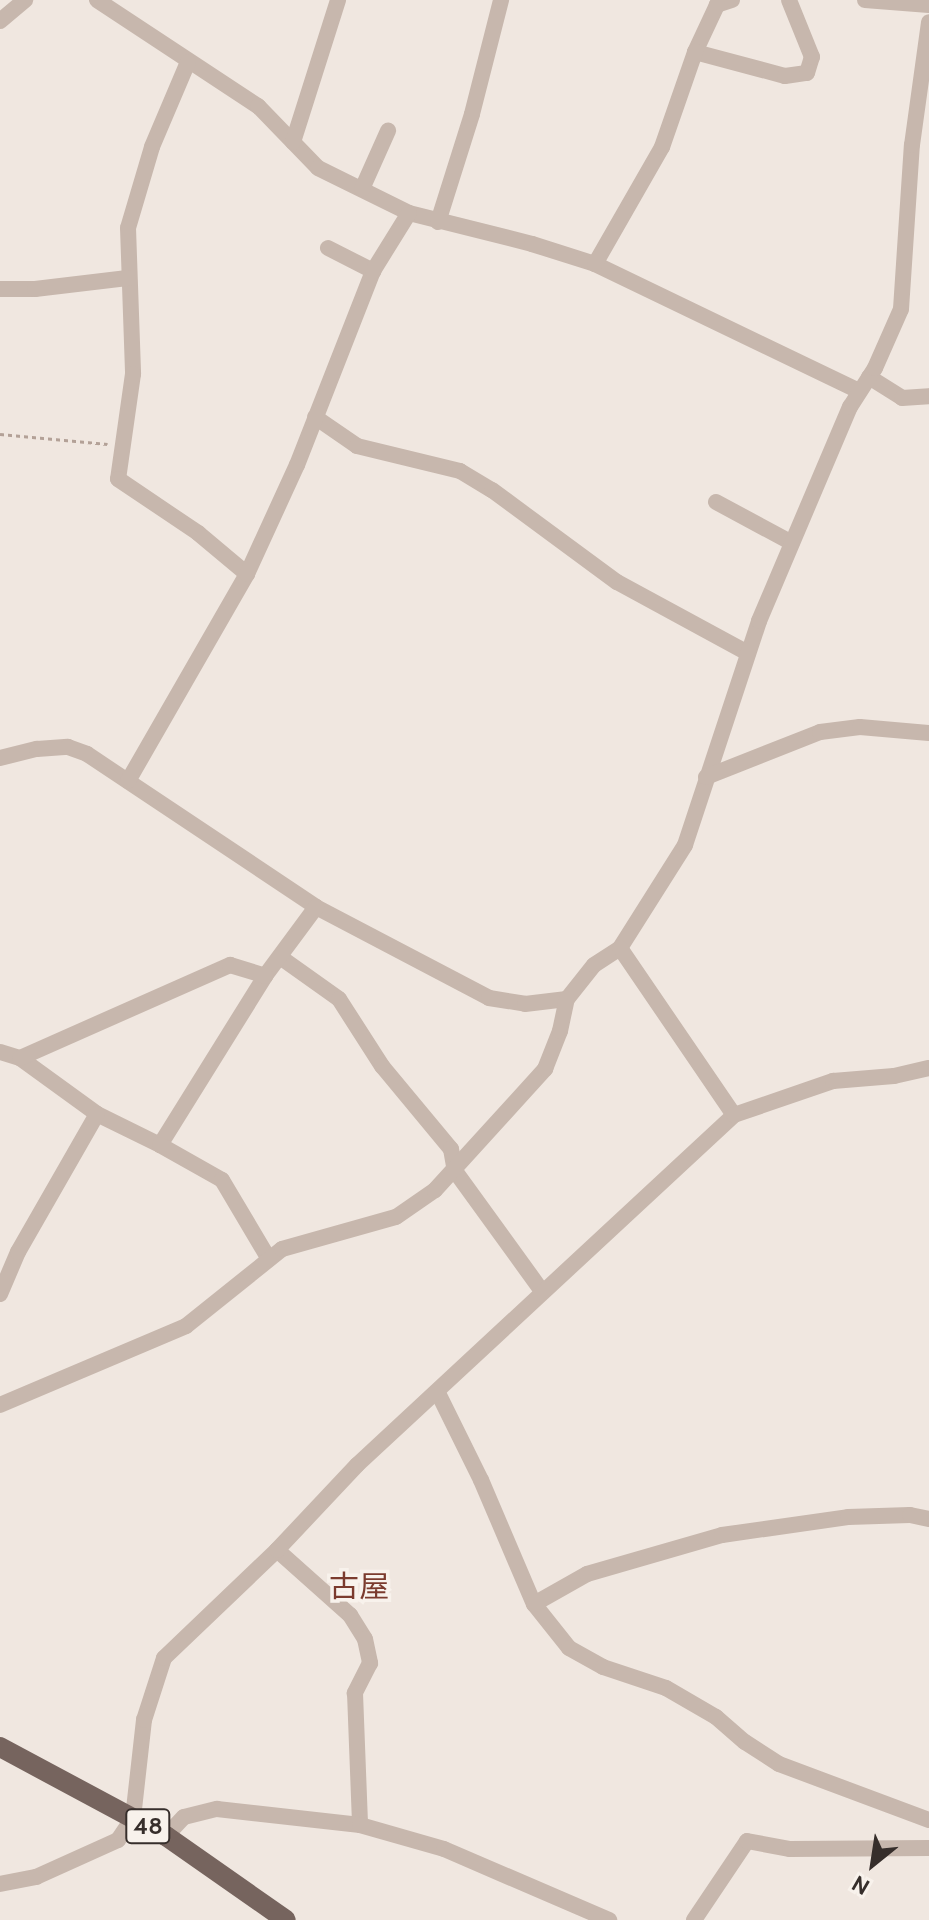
<!DOCTYPE html>
<html>
<head>
<meta charset="utf-8">
<style>
	body { margin:0 }
	#map { position:relative; width:929px; height:1920px; overflow:hidden; background:#f0e7e0; font-family:Cabin,"Noto Sans JP",sans-serif }
	div>[style] { position:absolute }
	[style*='--x'] { left:calc(var(--x)*1px); top:calc(var(--y)*1px); width:calc(var(--w)*1px); rotate:calc(var(--a)*1deg) }
	.path>* { height:3px; margin-top:-1.5px; transform-origin:0; background:repeating-linear-gradient(90deg,#b3a197 0 4px,transparent 0 8px) }
	.minor>* { height:16px; margin:-8px; padding:0 8px; transform-origin:8px; border-radius:8px; background:#c7b7ad }
	.primary>* { height:20px; margin:-10px; padding:0 10px; transform-origin:10px; border-radius:10px; background:#76645e }
	span { translate:-50% -50%; white-space:nowrap; text-align:center; line-height:1.15; -webkit-text-stroke:7px #f8f2ec; paint-order:stroke }
	.shield-label span { padding:2px 6px; background:#f8f2ec; border:2px solid; border-radius:6px; -webkit-text-stroke-width:0 }
	.shield-label { font-size:24px; color:#362e2b; font-weight:700 }
	.quarter-label { font-size:30px; color:#7b3b2e }
	.north { position:absolute; left:833px; top:1824px; width:80px; height:80px; -webkit-text-stroke:6px #f8f2ec; paint-order:stroke; rotate:210deg; font-size:22px; font-weight:700; line-height:32px; text-align:center; color:#362e2b }
	.north::after { content:''; display:block; margin:auto; width:28px; height:36px; background:#362e2b; clip-path:polygon(50% 0,100% 100%,50% 72%,0 100%) }
</style>
</head>
<body>
<div id="map">
	<div class="path">
		<i style="--x:0;--y:434;--w:108;--a:5.3"></i>
	</div>
	<div class="minor">
		<i style="--x:97;--y:0;--w:193;--a:33.4"></i>
		<i style="--x:258;--y:106;--w:86;--a:45.9"></i>
		<i style="--x:318;--y:168;--w:102;--a:26.3"></i>
		<i style="--x:409;--y:213;--w:127;--a:14.1"></i>
		<i style="--x:532;--y:244;--w:66;--a:17.6"></i>
		<i style="--x:595;--y:264;--w:293;--a:25.7"></i>
		<i style="--x:732;--y:0;--w:16;--a:162"></i>
		<i style="--x:717;--y:5;--w:52;--a:115.1"></i>
		<i style="--x:695;--y:52;--w:93;--a:14.9"></i>
		<i style="--x:785;--y:76;--w:22;--a:-8"></i>
		<i style="--x:807;--y:73;--w:17;--a:-73"></i>
		<i style="--x:812;--y:57;--w:61;--a:-112"></i>
		<i style="--x:865;--y:0;--w:64;--a:4.5"></i>
		<i style="--x:0;--y:21;--w:33;--a:-40"></i>
		<i style="--x:188;--y:62;--w:92;--a:113"></i>
		<i style="--x:152;--y:147;--w:84;--a:106.5"></i>
		<i style="--x:128;--y:228;--w:146;--a:88"></i>
		<i style="--x:133;--y:374;--w:106;--a:98.1"></i>
		<i style="--x:118;--y:479;--w:97;--a:34"></i>
		<i style="--x:198;--y:533;--w:64;--a:39.9"></i>
		<i style="--x:293;--y:142;--w:149;--a:-72.4"></i>
		<i style="--x:362;--y:189;--w:64;--a:-65.9"></i>
		<i style="--x:438;--y:222;--w:113;--a:-72.5"></i>
		<i style="--x:472;--y:114;--w:118;--a:-75.7"></i>
		<i style="--x:328;--y:248;--w:51;--a:27.1"></i>
		<i style="--x:595;--y:264;--w:135;--a:-60.2"></i>
		<i style="--x:662;--y:147;--w:101;--a:-70.8"></i>
		<i style="--x:0;--y:289;--w:35;--a:0"></i>
		<i style="--x:35;--y:289;--w:93;--a:-6.8"></i>
		<i style="--x:869;--y:377;--w:39;--a:32"></i>
		<i style="--x:902;--y:398;--w:27;--a:-4"></i>
		<i style="--x:315;--y:417;--w:51;--a:34.6"></i>
		<i style="--x:357;--y:446;--w:106;--a:13.6"></i>
		<i style="--x:460;--y:471;--w:37;--a:31"></i>
		<i style="--x:492;--y:490;--w:155;--a:36.4"></i>
		<i style="--x:617;--y:582;--w:149;--a:28.5"></i>
		<i style="--x:716;--y:502;--w:86;--a:28.3"></i>
		<i style="--x:0;--y:758;--w:38;--a:-14"></i>
		<i style="--x:37;--y:749;--w:31;--a:-4"></i>
		<i style="--x:68;--y:747;--w:20;--a:20"></i>
		<i style="--x:87;--y:754;--w:275;--a:33.7"></i>
		<i style="--x:316;--y:907;--w:195;--a:27.7"></i>
		<i style="--x:489;--y:998;--w:36;--a:9"></i>
		<i style="--x:525;--y:1004;--w:42;--a:-6.8"></i>
		<i style="--x:567;--y:999;--w:43;--a:-51.5"></i>
		<i style="--x:594;--y:965;--w:31;--a:-33"></i>
		<i style="--x:620;--y:948;--w:122;--a:-57.7"></i>
		<i style="--x:685;--y:845;--w:236;--a:-71.7"></i>
		<i style="--x:759;--y:621;--w:233;--a:-67"></i>
		<i style="--x:850;--y:407;--w:46;--a:-57.3"></i>
		<i style="--x:875;--y:368;--w:64;--a:-66.2"></i>
		<i style="--x:901;--y:309;--w:164;--a:-86.2"></i>
		<i style="--x:912;--y:145;--w:124;--a:-82.1"></i>
		<i style="--x:706;--y:777;--w:123;--a:-21.5"></i>
		<i style="--x:820;--y:732;--w:40;--a:-7.1"></i>
		<i style="--x:860;--y:727;--w:69;--a:5"></i>
		<i style="--x:128;--y:781;--w:239;--a:-60.1"></i>
		<i style="--x:247;--y:574;--w:120;--a:-65.4"></i>
		<i style="--x:297;--y:465;--w:208;--a:-68.6"></i>
		<i style="--x:373;--y:271;--w:68;--a:-58.2"></i>
		<i style="--x:620;--y:948;--w:202;--a:55.7"></i>
		<i style="--x:280;--y:957;--w:72;--a:35.4"></i>
		<i style="--x:339;--y:999;--w:80;--a:57.3"></i>
		<i style="--x:382;--y:1066;--w:108;--a:50.3"></i>
		<i style="--x:451;--y:1149;--w:22;--a:80"></i>
		<i style="--x:455;--y:1171;--w:147;--a:54.1"></i>
		<i style="--x:0;--y:1052;--w:21;--a:17"></i>
		<i style="--x:20;--y:1058;--w:95;--a:36"></i>
		<i style="--x:97;--y:1114;--w:70;--a:26.2"></i>
		<i style="--x:160;--y:1145;--w:199;--a:-58.1"></i>
		<i style="--x:265;--y:976;--w:86;--a:-53.5"></i>
		<i style="--x:20;--y:1058;--w:230;--a:-23.9"></i>
		<i style="--x:230;--y:965;--w:37;--a:17"></i>
		<i style="--x:160;--y:1145;--w:71;--a:29.4"></i>
		<i style="--x:222;--y:1180;--w:92;--a:59.3"></i>
		<i style="--x:0;--y:1294;--w:46;--a:-66.8"></i>
		<i style="--x:18;--y:1252;--w:159;--a:-60.2"></i>
		<i style="--x:438;--y:1393;--w:97;--a:63.7"></i>
		<i style="--x:481;--y:1480;--w:135;--a:66.9"></i>
		<i style="--x:534;--y:1604;--w:56;--a:51.5"></i>
		<i style="--x:569;--y:1648;--w:39;--a:29"></i>
		<i style="--x:603;--y:1667;--w:66;--a:18.4"></i>
		<i style="--x:666;--y:1688;--w:58;--a:30.1"></i>
		<i style="--x:716;--y:1717;--w:38;--a:41"></i>
		<i style="--x:745;--y:1742;--w:40;--a:32.9"></i>
		<i style="--x:779;--y:1764;--w:160;--a:20.5"></i>
		<i style="--x:0;--y:1405;--w:202;--a:-23"></i>
		<i style="--x:186;--y:1326;--w:123;--a:-38.7"></i>
		<i style="--x:282;--y:1249;--w:118;--a:-15.7"></i>
		<i style="--x:396;--y:1217;--w:47;--a:-34.7"></i>
		<i style="--x:435;--y:1190;--w:164;--a:-47.7"></i>
		<i style="--x:545;--y:1069;--w:41;--a:-68.5"></i>
		<i style="--x:560;--y:1031;--w:33;--a:-78"></i>
		<i style="--x:277;--y:1550;--w:98;--a:41.7"></i>
		<i style="--x:350;--y:1615;--w:28;--a:58"></i>
		<i style="--x:365;--y:1639;--w:25;--a:78"></i>
		<i style="--x:370;--y:1663;--w:34;--a:117"></i>
		<i style="--x:355;--y:1693;--w:132;--a:87.8"></i>
		<i style="--x:534;--y:1604;--w:61;--a:-29.5"></i>
		<i style="--x:587;--y:1574;--w:141;--a:-16.1"></i>
		<i style="--x:722;--y:1535;--w:127;--a:-8.1"></i>
		<i style="--x:848;--y:1517;--w:62;--a:-1.8"></i>
		<i style="--x:910;--y:1515;--w:19;--a:12"></i>
		<i style="--x:166;--y:1836;--w:26;--a:-47"></i>
		<i style="--x:184;--y:1817;--w:34;--a:-14"></i>
		<i style="--x:217;--y:1809;--w:144;--a:6.4"></i>
		<i style="--x:360;--y:1825;--w:87;--a:15.9"></i>
		<i style="--x:444;--y:1849;--w:180;--a:23.3"></i>
		<i style="--x:0;--y:1884;--w:37;--a:-11"></i>
		<i style="--x:36;--y:1877;--w:90;--a:-24.3"></i>
		<i style="--x:118;--y:1840;--w:27;--a:-56"></i>
		<i style="--x:133;--y:1818;--w:99;--a:-83.6"></i>
		<i style="--x:144;--y:1720;--w:65;--a:-72.1"></i>
		<i style="--x:164;--y:1658;--w:156;--a:-43.7"></i>
		<i style="--x:277;--y:1550;--w:117;--a:-46.7"></i>
		<i style="--x:357;--y:1465;--w:514;--a:-42.87"></i>
		<i style="--x:734;--y:1115;--w:105;--a:-19"></i>
		<i style="--x:833;--y:1081;--w:61;--a:-4.7"></i>
		<i style="--x:894;--y:1076;--w:36;--a:-13"></i>
		<i style="--x:694;--y:1920;--w:95;--a:-56.1"></i>
		<i style="--x:747;--y:1841;--w:44;--a:10.5"></i>
		<i style="--x:790;--y:1849;--w:139;--a:-0.4"></i>
	</div>
	<div class="primary">
		<i style="--x:0;--y:1747;--w:188;--a:28.2"></i>
		<i style="--x:166;--y:1836;--w:146;--a:35"></i>
	</div>
	<div class="shield-label">
		<span style="left:148px;top:1826px">48</span>
	</div>
	<div class="quarter-label">
		<span style="left:359px;top:1587px">古屋</span>
	</div>
	<div class="north">N</div>
</div>
</body>
</html>
